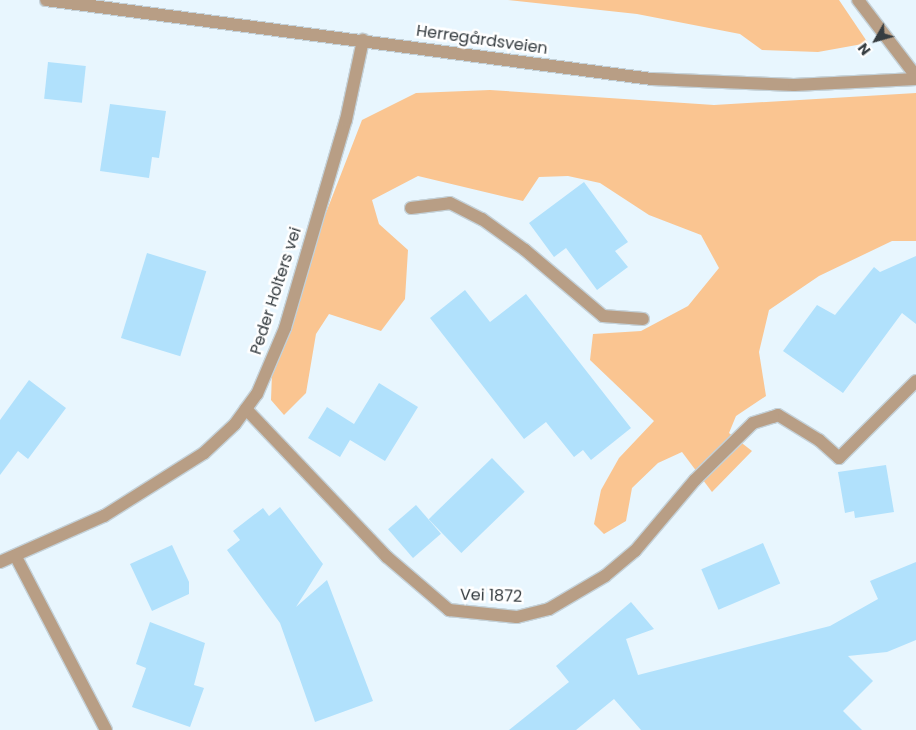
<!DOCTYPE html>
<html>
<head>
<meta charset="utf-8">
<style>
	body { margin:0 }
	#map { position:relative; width:916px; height:730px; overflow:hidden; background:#e8f6fe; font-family:Poppins,sans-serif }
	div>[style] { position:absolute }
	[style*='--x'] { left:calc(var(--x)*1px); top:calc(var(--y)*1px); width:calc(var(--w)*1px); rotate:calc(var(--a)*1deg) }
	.green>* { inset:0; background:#fac591 }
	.building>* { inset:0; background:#b1e1fc; transform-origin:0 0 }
	.roads { filter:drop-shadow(1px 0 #c4d1d8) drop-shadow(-1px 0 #c4d1d8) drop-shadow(0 1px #c4d1d8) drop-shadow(0 -1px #c4d1d8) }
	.service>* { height:12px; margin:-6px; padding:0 6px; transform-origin:6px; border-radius:6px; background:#b89e85 }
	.minor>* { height:12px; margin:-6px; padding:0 6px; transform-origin:6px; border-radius:6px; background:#b89e85 }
	.tertiary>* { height:12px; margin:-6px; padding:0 6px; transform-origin:6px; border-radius:6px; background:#b89e85 }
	span { translate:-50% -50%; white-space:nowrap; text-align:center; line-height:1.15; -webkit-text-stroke:5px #fff; paint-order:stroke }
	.street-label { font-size:16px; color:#363d41 }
	.north { position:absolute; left:851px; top:15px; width:50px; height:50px; -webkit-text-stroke:4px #fff; paint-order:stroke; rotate:232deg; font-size:14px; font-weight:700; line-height:20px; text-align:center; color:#363d41 }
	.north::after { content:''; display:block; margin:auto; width:18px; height:22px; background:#363d41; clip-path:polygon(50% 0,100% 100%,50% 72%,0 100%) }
</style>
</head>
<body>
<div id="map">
	<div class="green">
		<i style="clip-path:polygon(508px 0,839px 0,868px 43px,818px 52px,762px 50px,740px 34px,637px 14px)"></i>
		<i style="clip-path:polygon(490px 90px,714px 105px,916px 93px,916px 241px,892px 241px,819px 276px,769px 310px,759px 352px,766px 396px,736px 416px,729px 433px,752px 451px,712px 492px,682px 452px,658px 463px,632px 488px,626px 521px,604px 534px,594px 524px,601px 490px,619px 458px,654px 421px,590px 360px,593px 334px,641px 331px,688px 306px,719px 268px,701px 235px,649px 215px,600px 183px,568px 176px,539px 177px,523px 201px,418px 176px,372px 200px,379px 224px,408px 250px,405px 299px,381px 331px,329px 314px,316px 334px,306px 393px,284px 415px,271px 400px,272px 373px,298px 285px,362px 120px,416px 93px)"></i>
	</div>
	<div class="building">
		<i style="left:48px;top:62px;width:38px;height:37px;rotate:6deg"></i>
		<i style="clip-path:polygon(110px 104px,166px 111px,159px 158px,152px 157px,149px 178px,100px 171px)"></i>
		<i style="clip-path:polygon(584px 182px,628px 242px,615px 251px,628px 267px,597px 290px,566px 248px,554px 257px,529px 223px)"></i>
		<i style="left:147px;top:253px;width:62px;height:89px;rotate:17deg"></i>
		<i style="clip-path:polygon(916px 256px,916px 324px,902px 313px,843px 393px,783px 351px,817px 305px,835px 315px,874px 267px,880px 272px)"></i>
		<i style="clip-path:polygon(465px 290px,490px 322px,526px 294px,631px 428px,591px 460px,583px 450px,574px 457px,546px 422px,524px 439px,430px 318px)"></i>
		<i style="clip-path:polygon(29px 380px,66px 408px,28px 459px,18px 451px,0 475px,0 420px)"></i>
		<i style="clip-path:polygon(379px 383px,418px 407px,385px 461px,350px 440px,340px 457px,308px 438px,327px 407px,354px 424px)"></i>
		<i style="left:492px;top:458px;width:47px;height:88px;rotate:46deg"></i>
		<i style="clip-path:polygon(886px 465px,894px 512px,855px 518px,854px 511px,845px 513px,838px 472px)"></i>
		<i style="left:416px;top:505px;width:38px;height:37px;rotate:49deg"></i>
		<i style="clip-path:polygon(280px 507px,323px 564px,296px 607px,327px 580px,373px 701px,315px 722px,280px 623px,227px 550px,240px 540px,233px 531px,263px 508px,269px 516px)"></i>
		<i style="left:763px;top:543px;width:44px;height:67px;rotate:67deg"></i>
		<i style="clip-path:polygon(172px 545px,189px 582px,189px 594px,152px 611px,130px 564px)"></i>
		<i style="clip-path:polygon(916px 562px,916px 640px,887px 652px,848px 656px,873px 681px,843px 711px,862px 730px,641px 730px,614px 699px,576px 730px,509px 730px,569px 682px,556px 666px,631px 602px,654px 629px,626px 639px,638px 675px,830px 626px,878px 599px,870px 581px)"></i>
		<i style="clip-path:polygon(150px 622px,205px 643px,194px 685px,204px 688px,190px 727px,132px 707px,146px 668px,136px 664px)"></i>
	</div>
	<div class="roads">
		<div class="service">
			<i style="--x:411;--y:208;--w:39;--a:-7"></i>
			<i style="--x:450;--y:203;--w:36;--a:27"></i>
			<i style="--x:482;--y:219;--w:53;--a:35.8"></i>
			<i style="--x:525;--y:250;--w:102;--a:40.2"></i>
			<i style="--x:603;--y:316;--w:40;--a:4.3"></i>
			<i style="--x:773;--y:417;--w:5;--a:-22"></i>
			<i style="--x:778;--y:415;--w:48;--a:31.4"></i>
			<i style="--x:819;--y:440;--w:27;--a:42"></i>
			<i style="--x:839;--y:458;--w:109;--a:-45"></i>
			<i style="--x:16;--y:557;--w:195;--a:62.5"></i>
		</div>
		<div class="minor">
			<i style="--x:858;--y:0;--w:96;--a:52.7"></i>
			<i style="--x:246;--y:409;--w:204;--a:46.4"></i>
			<i style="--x:387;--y:557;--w:82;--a:40.5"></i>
			<i style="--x:449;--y:610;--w:68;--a:5.9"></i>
			<i style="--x:517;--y:617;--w:33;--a:-14"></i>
			<i style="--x:549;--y:609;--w:65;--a:-30.5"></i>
			<i style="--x:605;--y:576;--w:39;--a:-40"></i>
			<i style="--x:635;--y:551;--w:93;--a:-49.8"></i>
			<i style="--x:695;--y:480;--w:81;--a:-44.5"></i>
			<i style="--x:753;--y:423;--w:21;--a:-17"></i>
			<i style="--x:0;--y:562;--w:114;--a:-23.9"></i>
			<i style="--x:104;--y:516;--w:118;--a:-32.2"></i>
			<i style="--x:204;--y:453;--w:42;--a:-43.1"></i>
			<i style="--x:235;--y:424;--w:37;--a:-54"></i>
			<i style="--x:257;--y:394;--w:72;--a:-67"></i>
			<i style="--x:285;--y:328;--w:217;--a:-73.7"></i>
			<i style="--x:346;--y:120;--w:82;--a:-78"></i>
		</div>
		<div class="tertiary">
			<i style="--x:46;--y:0;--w:611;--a:7.43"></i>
			<i style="--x:652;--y:79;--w:142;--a:2.4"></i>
			<i style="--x:794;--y:85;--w:122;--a:-2.8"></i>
		</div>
	</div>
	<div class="street-label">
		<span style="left:482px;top:40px;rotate:8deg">Herregårdsveien</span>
		<span style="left:276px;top:291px;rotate:-72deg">Peder Holters vei</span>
		<span style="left:491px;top:596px;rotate:2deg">Vei 1872</span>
	</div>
	<div class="north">N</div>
</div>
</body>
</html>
